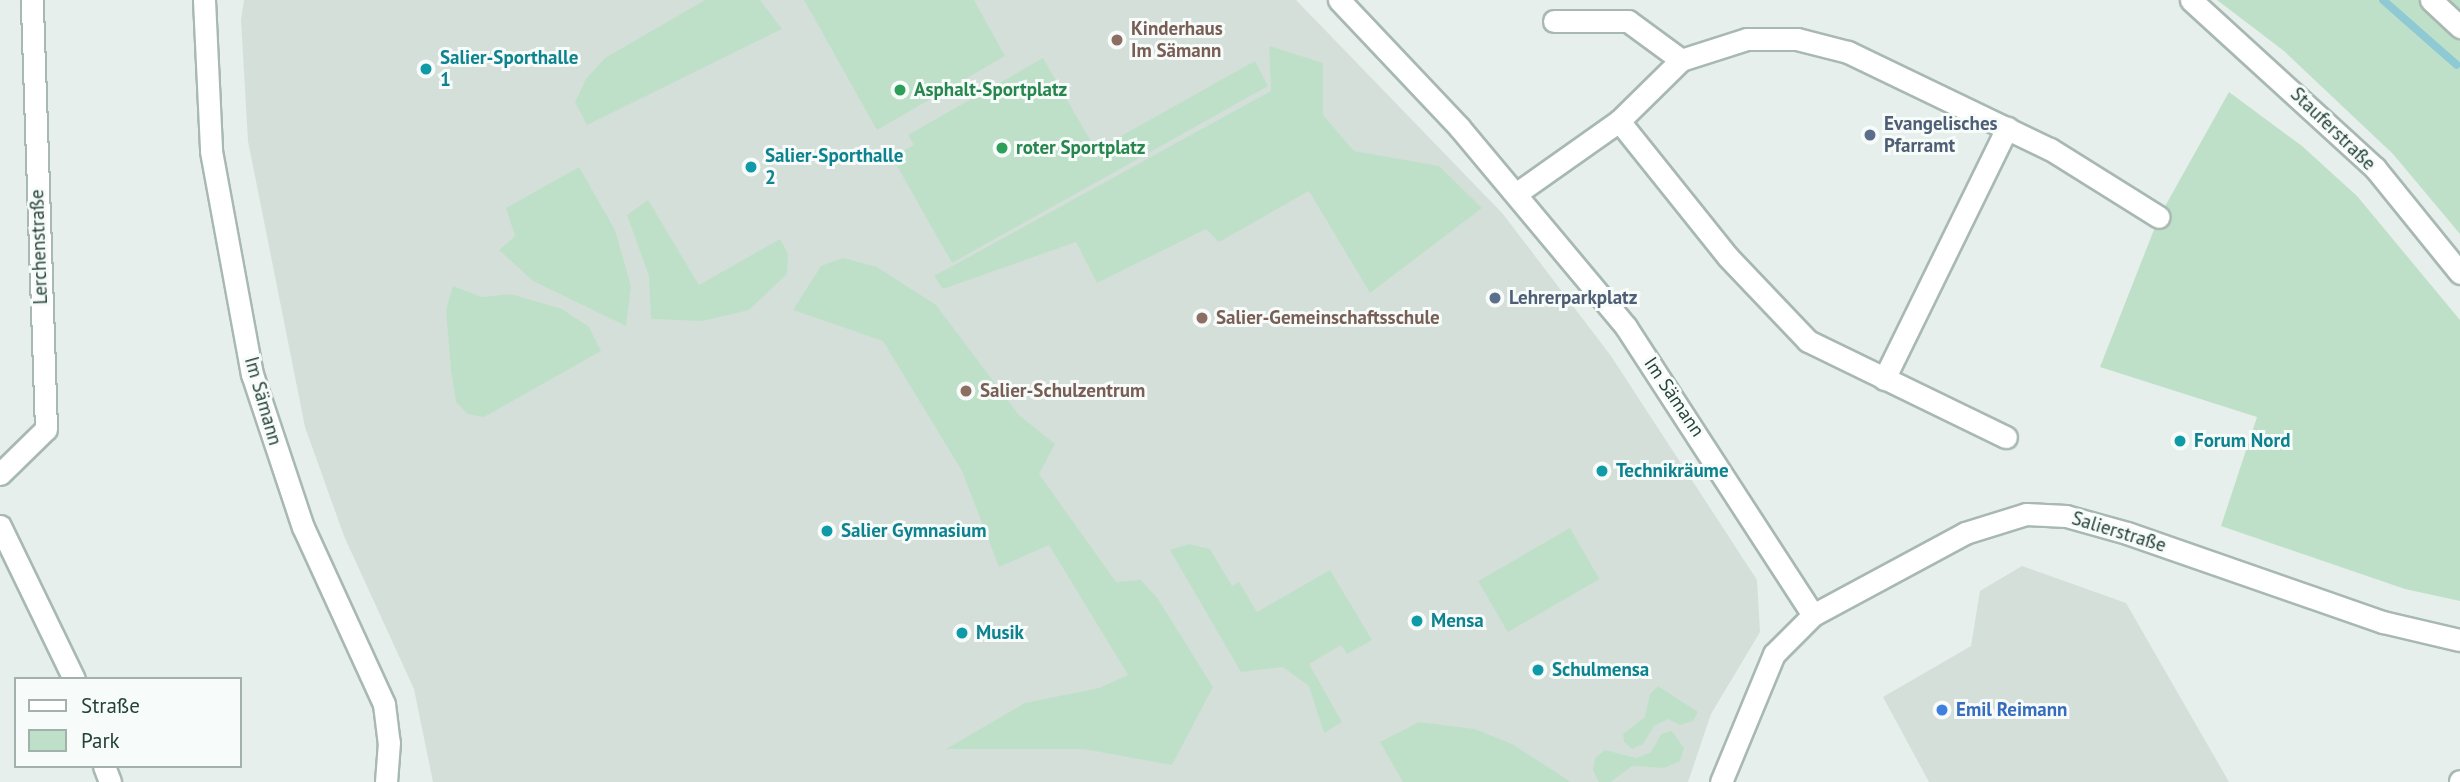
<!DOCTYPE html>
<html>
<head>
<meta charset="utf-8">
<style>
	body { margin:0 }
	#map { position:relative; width:2460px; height:782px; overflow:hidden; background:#e6efeb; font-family:"PT Sans",sans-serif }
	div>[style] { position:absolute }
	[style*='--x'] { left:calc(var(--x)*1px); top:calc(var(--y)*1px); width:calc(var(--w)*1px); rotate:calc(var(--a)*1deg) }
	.built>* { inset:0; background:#d4dfda }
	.green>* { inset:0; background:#bfe0c8; transform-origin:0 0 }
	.stream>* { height:8px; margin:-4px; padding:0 4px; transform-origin:4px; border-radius:4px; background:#8ec9d4 }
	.roads { filter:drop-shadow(2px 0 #a8b8b2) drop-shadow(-2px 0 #a8b8b2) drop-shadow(0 2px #a8b8b2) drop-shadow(0 -2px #a8b8b2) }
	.minor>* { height:21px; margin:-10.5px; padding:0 10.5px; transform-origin:10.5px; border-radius:10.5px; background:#fff }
	.dots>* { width:19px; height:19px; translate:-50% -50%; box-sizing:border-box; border:4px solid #f7fbf9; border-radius:50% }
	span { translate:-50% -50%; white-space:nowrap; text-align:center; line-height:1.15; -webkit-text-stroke:6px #f7fbf9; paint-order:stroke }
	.education-label { font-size:19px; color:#785e54; font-weight:700 }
	.left { translate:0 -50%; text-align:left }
	.culture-label { font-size:19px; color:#0d838f; font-weight:700 }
	.leisure-label { font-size:19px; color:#27864d; font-weight:700 }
	.service-label { font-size:19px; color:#4e5e75; font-weight:700 }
	.street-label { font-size:19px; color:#24423a }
	.shop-label { font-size:19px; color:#366cbe; font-weight:700 }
	.legend { position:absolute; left:14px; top:677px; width:228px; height:91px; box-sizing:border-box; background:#f7fbf9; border:2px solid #a3b1ad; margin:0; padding:9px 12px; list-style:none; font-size:21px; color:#24423a }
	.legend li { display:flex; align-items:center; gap:14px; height:35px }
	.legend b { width:35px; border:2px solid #a3b1ad }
</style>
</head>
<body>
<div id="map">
	<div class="built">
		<i style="clip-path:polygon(244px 0,1296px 0,1503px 214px,1611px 356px,1757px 580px,1760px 632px,1711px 714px,1688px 782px,433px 782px,414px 689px,344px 536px,305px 427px,248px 141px,241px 20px)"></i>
		<i style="clip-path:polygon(2022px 566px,2126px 603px,2229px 782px,1929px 782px,1883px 697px,1971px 646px,1980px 591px)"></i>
	</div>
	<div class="green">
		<i style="clip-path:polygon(705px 0,760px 0,782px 29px,587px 125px,575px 102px,586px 79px,605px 58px)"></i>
		<i style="clip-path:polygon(804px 0,974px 0,1005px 56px,877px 130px)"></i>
		<i style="clip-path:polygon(2217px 0,2460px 0,2460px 234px,2393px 154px,2284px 51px)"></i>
		<i style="clip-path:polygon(1269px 46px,1323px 63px,1323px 115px,1354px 151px,1439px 166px,1482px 208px,1370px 293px,1309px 191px,1219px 242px,1206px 229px,1097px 283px,1076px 242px,943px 289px,934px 276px,1271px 91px)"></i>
		<i style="clip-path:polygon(1043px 58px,1096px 150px,1255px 61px,1268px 86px,952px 263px,892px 157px,914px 145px,908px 135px)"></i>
		<i style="clip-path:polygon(2229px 92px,2302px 146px,2357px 196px,2460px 320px,2460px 601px,2405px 589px,2221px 526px,2257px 417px,2100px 367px,2159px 217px)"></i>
		<i style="clip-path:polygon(579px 167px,615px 230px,631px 286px,626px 326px,533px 281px,499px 250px,515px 236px,506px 208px)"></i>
		<i style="clip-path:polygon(648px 200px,699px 285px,780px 239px,788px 254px,787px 274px,749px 310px,702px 321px,651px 319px,649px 276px,627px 215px)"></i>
		<i style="clip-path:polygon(843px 258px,877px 267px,936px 305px,1019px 415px,1055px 444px,1039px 474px,1116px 582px,1141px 580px,1158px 599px,1213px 687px,1172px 765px,1084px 749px,946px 749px,1025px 703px,1099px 688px,1128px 675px,1049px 545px,999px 567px,962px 471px,883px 341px,793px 310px,821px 266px)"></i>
		<i style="clip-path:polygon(453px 286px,482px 297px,511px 294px,562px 309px,589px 327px,601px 351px,484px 417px,468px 414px,456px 402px,451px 371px,446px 310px)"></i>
		<i style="left:1570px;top:528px;width:59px;height:106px;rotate:60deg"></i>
		<i style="clip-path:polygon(1189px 544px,1210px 549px,1232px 586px,1239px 582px,1257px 612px,1330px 570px,1372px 640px,1347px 654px,1341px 645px,1309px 664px,1342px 722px,1324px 733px,1309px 686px,1283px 667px,1241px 672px,1170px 550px)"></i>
		<i style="clip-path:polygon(1658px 686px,1698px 712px,1693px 721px,1680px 725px,1668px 719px,1654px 726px,1643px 744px,1632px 749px,1624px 742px,1623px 734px,1645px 717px,1650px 694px)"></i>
		<i style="clip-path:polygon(1419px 722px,1475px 729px,1512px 744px,1571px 782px,1403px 782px,1380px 742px)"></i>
		<i style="clip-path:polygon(1672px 731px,1684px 748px,1680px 761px,1664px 768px,1632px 766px,1611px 782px,1599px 782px,1593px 770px,1595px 758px,1605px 750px,1637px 758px,1651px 752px,1661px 734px)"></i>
	</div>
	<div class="stream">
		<i style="--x:2383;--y:0;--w:98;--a:41.3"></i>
	</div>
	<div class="roads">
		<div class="minor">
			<i style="--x:204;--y:0;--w:151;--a:87.3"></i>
			<i style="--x:211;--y:151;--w:227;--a:79.6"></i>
			<i style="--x:252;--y:374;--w:161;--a:71.6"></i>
			<i style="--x:303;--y:527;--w:195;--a:65.4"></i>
			<i style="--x:384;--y:704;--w:38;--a:83"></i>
			<i style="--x:389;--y:742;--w:40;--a:94.3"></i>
			<i style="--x:1339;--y:0;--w:175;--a:46.6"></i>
			<i style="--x:1459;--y:127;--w:261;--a:50.1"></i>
			<i style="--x:1626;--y:327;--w:343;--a:57"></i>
			<i style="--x:2191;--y:0;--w:249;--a:42.4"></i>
			<i style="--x:2375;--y:168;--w:135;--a:51"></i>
			<i style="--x:2431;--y:0;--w:40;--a:43"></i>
			<i style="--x:1554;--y:21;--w:74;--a:0"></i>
			<i style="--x:1628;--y:21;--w:66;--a:36.3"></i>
			<i style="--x:1619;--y:121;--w:174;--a:51.3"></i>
			<i style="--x:1728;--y:257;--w:116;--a:46.4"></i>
			<i style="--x:1808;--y:341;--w:220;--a:25.9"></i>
			<i style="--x:1517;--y:193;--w:125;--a:-35.2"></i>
			<i style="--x:1619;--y:121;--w:87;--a:-44.5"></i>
			<i style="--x:1681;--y:60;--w:69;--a:-17.7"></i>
			<i style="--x:1747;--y:39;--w:50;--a:0"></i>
			<i style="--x:1797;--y:39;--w:53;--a:14.3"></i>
			<i style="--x:1848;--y:52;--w:224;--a:25.7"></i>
			<i style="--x:2050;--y:149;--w:128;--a:32"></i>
			<i style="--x:1884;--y:379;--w:280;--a:-63.9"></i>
			<i style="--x:0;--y:474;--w:64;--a:-44.4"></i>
			<i style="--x:46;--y:429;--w:429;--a:-91.9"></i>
			<i style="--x:0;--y:526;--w:170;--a:64.2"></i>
			<i style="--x:104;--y:766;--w:17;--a:69"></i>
			<i style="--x:1721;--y:782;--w:139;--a:-67.5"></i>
			<i style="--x:1774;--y:654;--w:55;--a:-45"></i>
			<i style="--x:1813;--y:615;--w:173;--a:-28.3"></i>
			<i style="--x:1965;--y:533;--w:64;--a:-17.3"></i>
			<i style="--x:2026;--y:514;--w:40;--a:2.9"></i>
			<i style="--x:2066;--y:516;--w:63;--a:15.6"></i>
			<i style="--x:2127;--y:533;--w:271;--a:19.2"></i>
			<i style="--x:2383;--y:622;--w:79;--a:13.2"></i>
			<i style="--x:2460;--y:782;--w:1;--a:-90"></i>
		</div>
	</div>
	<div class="dots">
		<i style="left:1117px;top:40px;background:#8d6e63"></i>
		<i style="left:426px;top:69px;background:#0f9aa8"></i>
		<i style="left:900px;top:90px;background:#2e9e5b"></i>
		<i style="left:1870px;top:135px;background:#5c6f8a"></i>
		<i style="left:1002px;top:148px;background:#2e9e5b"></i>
		<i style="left:751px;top:167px;background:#0f9aa8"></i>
		<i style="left:1495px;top:298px;background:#5c6f8a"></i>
		<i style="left:1202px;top:318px;background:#8d6e63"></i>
		<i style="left:966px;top:391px;background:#8d6e63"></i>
		<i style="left:2180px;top:441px;background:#0f9aa8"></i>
		<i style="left:1602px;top:471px;background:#0f9aa8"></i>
		<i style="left:827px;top:531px;background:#0f9aa8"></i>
		<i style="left:1417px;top:621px;background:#0f9aa8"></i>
		<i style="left:962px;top:633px;background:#0f9aa8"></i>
		<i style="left:1538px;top:670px;background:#0f9aa8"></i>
		<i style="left:1942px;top:710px;background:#3f7fe0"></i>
	</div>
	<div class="education-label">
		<span class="left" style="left:1131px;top:40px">Kinderhaus<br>Im Sämann</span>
		<span class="left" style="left:1216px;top:318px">Salier-Gemeinschaftsschule</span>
		<span class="left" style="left:980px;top:391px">Salier-Schulzentrum</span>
	</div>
	<div class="culture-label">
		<span class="left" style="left:440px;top:69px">Salier-Sporthalle<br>1</span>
		<span class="left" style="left:765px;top:167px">Salier-Sporthalle<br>2</span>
		<span class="left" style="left:2194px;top:441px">Forum Nord</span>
		<span class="left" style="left:1616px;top:471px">Technikräume</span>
		<span class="left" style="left:841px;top:531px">Salier Gymnasium</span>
		<span class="left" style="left:1431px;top:621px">Mensa</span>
		<span class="left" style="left:976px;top:633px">Musik</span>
		<span class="left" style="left:1552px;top:670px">Schulmensa</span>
	</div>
	<div class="leisure-label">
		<span class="left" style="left:914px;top:90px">Asphalt-Sportplatz</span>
		<span class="left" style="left:1016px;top:148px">roter Sportplatz</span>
	</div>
	<div class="service-label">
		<span class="left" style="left:1884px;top:135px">Evangelisches<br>Pfarramt</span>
		<span class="left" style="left:1509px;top:298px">Lehrerparkplatz</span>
	</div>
	<div class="street-label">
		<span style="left:2333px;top:129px;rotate:44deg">Stauferstraße</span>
		<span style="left:39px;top:247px;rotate:-92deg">Lerchenstraße</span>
		<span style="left:1674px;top:397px;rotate:56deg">Im Sämann</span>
		<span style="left:263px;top:401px;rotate:74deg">Im Sämann</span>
		<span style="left:2119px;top:532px;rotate:17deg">Salierstraße</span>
	</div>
	<div class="shop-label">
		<span class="left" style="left:1956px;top:710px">Emil Reimann</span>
	</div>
	<ul class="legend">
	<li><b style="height:9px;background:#fff"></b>Straße</li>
	<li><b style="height:19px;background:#bfe0c8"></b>Park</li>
	</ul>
</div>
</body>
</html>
